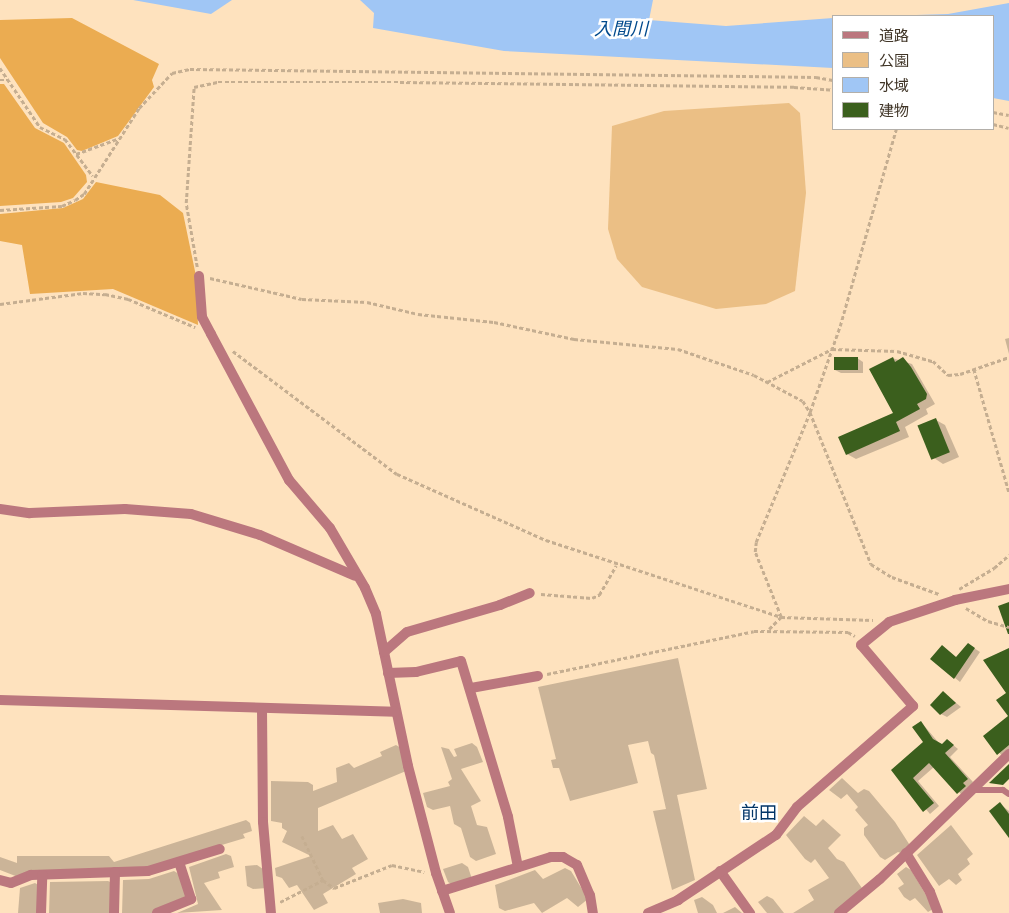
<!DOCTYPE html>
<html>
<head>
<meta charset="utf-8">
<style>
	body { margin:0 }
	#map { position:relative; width:1009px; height:913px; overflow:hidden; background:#fee2be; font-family:"IBM Plex Sans","Noto Sans JP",sans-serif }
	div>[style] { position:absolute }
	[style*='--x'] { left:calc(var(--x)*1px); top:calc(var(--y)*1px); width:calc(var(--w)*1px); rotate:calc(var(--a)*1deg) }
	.green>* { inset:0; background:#ebbf85 }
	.forest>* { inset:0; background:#ebac51 }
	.water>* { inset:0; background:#a0c6f5 }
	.shadow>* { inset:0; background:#0003 }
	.building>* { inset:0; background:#3b5f1d; transform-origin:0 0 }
	.path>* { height:2.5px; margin-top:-1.25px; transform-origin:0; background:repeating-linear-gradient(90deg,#c5ae91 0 4px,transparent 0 6.5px) }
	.lane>* { height:6px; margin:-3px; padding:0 3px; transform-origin:3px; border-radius:3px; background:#bb777e }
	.street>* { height:10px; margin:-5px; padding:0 5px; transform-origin:5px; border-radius:5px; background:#bb777e }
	span { translate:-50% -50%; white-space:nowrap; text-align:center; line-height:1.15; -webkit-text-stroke:5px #fff; paint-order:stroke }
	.water-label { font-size:18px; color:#00498c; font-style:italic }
	.neighbourhood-label { font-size:18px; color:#033567 }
	.legend { position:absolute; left:832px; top:15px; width:162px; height:115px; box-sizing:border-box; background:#fff; border:1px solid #b3afa9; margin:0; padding:6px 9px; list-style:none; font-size:15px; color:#413628 }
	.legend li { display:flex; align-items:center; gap:10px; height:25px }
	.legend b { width:25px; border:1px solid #b3afa9 }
</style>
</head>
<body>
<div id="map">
	<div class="green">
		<i style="clip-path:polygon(789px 103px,800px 113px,806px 193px,795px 291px,766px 304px,716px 309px,642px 287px,617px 259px,608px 229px,612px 126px,664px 111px)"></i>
	</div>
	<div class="forest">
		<i style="clip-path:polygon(72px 18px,159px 64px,152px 80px,154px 87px,118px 136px,82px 151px,77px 150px,67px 137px,43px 123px,0 58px,0 20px)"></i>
		<i style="clip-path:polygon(0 84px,4px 84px,35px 128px,64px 143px,86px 175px,87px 182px,73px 198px,61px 202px,0 206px)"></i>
		<i style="clip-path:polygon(96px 182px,160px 195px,183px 213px,196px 276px,198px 325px,113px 289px,30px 294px,22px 245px,0 241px,0 214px,63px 208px,83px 199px)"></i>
	</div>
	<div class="water">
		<i style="clip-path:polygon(133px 0,232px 0,211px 14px)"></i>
		<i style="clip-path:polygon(360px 0,653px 0,649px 20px,726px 26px,833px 18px,833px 68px,504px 51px,373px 28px,374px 13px)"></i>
		<i style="clip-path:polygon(1009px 3px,1009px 101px,993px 98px,993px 16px,884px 16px,948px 14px)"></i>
	</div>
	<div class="shadow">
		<i style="clip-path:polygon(1009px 338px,1009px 354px,1005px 339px)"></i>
		<i style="clip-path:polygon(857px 358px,863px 362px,863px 373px,841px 373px,835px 370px)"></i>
		<i style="clip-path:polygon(892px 358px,912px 364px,935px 404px,926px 409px,928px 414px,905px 427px,909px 437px,856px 459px,847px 454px,895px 414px)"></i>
		<i style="clip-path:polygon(936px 420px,945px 425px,959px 457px,943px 464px,934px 458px)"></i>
		<i style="clip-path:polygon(943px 647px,957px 658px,974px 648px,980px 652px,960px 682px,932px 659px)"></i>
		<i style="clip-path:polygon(678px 658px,707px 789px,677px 795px,695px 880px,672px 890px,653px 811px,666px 809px,654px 755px,651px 753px,648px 741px,628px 745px,638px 783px,570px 801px,559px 768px,553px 768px,551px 760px,556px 759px,538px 687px)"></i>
		<i style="clip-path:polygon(943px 692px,961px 707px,947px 717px,941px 714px)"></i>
		<i style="clip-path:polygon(921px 722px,939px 743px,942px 745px,947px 740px,958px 749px,950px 757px,973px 782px,963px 796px,934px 767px,918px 781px,939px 806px,930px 814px,893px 770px,925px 742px)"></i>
		<i style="clip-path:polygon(1009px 732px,1009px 754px,1004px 758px,985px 736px)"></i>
		<i style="clip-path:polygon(472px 743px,477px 747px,483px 762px,461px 769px,481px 801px,471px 806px,477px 825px,487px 827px,496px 854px,476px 861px,470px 857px,461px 828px,454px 824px,450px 806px,433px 810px,427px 807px,423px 793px,450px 786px,448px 782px,452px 779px,441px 747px,449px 749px,454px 757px,457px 756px,454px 749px)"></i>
		<i style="clip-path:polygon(396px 745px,401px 748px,406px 771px,318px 808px,318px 831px,333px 825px,342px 839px,353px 834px,368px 859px,352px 868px,356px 874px,323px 894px,328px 903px,314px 910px,297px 885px,289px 888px,282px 878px,276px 876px,275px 868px,311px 856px,282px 842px,287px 831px,282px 828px,282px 823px,271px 821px,271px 781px,308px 782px,313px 785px,313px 791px,337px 782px,336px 768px,349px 763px,354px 768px,382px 756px,380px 752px)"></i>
		<i style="clip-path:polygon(842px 778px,858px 793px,864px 789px,869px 791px,895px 822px,911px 847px,903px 854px,898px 852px,885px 860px,880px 857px,864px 835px,864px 828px,868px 825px,855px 810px,858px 807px,847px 794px,841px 799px,829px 790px)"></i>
		<i style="clip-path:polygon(1000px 804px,1009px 811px,1009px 836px)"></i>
		<i style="clip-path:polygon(804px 816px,816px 826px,823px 819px,841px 835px,828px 848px,837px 859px,844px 862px,864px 891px,841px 913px,793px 913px,814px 900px,808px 890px,829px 878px,815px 859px,811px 863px,805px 859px,786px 835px)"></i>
		<i style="clip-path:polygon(246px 820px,250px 823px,252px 831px,243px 834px,245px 838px,152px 866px,18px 877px,0 870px,0 857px,17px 863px,17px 856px,109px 856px,114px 862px)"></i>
		<i style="clip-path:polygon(951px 825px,973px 854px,967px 859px,970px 864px,958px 874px,962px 880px,956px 885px,949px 879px,939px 886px,917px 855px)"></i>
		<i style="clip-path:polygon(226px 854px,231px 856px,234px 867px,218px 872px,220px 878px,204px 883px,222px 910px,177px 913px,198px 904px,189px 867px)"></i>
		<i style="clip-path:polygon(462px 863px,468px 867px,472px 879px,453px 885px,448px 882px,443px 869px)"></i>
		<i style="clip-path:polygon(257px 865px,263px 869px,267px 888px,253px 889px,247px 886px,245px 866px)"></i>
		<i style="clip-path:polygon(906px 867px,911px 870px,929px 900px,933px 909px,928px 912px,915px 898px,910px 901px,904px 897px,898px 888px,904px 884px,897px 874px)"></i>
		<i style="clip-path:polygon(565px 868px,571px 871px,588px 899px,578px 907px,567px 898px,542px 913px,534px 903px,505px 911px,499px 908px,495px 885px,535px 870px,543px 879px)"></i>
		<i style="clip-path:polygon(174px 871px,179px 874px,187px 898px,156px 913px,122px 913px,123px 880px,149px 879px)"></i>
		<i style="clip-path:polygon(108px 881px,113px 883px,112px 913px,49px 913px,50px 882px)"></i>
		<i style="clip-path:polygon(35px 883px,40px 886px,41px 913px,18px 913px,20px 888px)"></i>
		<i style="clip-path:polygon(767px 896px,773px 899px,784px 913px,767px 913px,758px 902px)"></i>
		<i style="clip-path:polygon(702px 897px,713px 905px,717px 913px,698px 913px,694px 900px)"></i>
		<i style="clip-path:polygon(403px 899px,421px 903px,422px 913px,380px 913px,378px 903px)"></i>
		<i style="clip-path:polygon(735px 907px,742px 913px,723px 913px)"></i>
	</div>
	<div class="building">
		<i style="left:834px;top:357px;width:24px;height:13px"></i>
		<i style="clip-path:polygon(893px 357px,895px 362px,903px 357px,911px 367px,927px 394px,926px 399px,917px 404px,920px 409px,896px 422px,900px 431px,846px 455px,838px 437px,893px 413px,869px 369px)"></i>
		<i style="left:936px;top:418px;width:37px;height:20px;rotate:68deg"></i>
		<i style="clip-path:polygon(1009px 602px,1009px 634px,1008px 634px,998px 606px)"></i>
		<i style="clip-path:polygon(968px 643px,975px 648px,954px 679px,930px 659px,942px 645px,956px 657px)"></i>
		<i style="clip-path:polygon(1009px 648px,1009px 745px,997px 755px,983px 736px,1008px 716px,996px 700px,1006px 693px,983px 660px)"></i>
		<i style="clip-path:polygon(943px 691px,956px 703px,940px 715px,930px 705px)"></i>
		<i style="clip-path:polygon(921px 721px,933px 739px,942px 744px,947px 739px,954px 745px,945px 753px,968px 779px,963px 783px,966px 786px,957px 794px,929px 763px,913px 778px,934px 803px,923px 812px,891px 770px,923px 742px,912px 727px)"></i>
		<i style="clip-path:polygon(1009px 764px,1009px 779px,1003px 785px,989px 783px)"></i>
		<i style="clip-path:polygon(1000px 802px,1009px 814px,1009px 838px,989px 811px)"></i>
	</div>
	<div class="path">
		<i style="--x:0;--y:68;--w:71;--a:55.9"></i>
		<i style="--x:40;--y:127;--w:28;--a:26"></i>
		<i style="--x:65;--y:139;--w:46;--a:52.9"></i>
		<i style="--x:0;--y:80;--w:8;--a:0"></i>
		<i style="--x:993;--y:112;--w:16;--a:11"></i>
		<i style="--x:993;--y:124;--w:16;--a:14"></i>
		<i style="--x:76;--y:154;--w:44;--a:-20.1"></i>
		<i style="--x:0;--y:210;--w:62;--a:-3.7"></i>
		<i style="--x:62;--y:206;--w:14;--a:-25"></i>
		<i style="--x:75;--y:200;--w:11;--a:-34"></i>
		<i style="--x:84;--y:194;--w:102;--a:-57.4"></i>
		<i style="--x:139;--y:108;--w:48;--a:-46.7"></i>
		<i style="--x:172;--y:73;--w:18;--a:-13"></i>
		<i style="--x:190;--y:69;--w:626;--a:0.73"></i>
		<i style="--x:816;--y:77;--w:17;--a:10"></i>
		<i style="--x:197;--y:267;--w:65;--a:-99.8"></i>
		<i style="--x:186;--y:203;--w:116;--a:-86.1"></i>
		<i style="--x:194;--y:87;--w:25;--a:-12"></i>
		<i style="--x:218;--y:82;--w:182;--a:0"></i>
		<i style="--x:400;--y:82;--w:394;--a:0.7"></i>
		<i style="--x:794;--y:87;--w:39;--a:4"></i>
		<i style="--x:210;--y:278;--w:94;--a:12.9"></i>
		<i style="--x:302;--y:299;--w:65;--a:2.6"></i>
		<i style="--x:367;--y:302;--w:52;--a:13.2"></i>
		<i style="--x:418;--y:314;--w:76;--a:6"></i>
		<i style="--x:494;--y:322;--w:82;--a:12"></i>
		<i style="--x:574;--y:339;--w:104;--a:5.5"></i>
		<i style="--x:678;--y:349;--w:80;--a:18.9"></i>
		<i style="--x:754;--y:375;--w:55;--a:28"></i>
		<i style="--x:803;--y:401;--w:13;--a:58"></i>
		<i style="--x:810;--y:412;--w:164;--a:68.1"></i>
		<i style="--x:871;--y:564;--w:25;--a:32"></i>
		<i style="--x:892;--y:577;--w:50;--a:19.9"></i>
		<i style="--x:0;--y:304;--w:84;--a:-7.5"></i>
		<i style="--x:83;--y:293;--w:22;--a:3"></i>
		<i style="--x:105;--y:294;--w:24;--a:12"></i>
		<i style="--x:128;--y:299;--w:73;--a:22.7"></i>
		<i style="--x:233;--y:351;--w:205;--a:36.9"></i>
		<i style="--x:397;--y:474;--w:163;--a:23.9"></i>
		<i style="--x:546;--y:540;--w:247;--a:18.1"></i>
		<i style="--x:781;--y:617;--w:92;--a:1.9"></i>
		<i style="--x:974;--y:369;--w:128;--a:74.1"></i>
		<i style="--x:767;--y:382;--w:73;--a:-26.9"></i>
		<i style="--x:832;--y:349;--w:65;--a:1.8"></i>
		<i style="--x:897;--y:351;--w:37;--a:16"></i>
		<i style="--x:933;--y:361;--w:21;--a:43"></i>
		<i style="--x:948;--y:375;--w:12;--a:-5"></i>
		<i style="--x:960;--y:374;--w:52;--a:-19.1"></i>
		<i style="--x:959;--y:589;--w:41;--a:-31"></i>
		<i style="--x:994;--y:568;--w:20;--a:-41"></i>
		<i style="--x:541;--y:594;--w:51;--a:4.5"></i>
		<i style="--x:592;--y:598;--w:8;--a:-23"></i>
		<i style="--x:599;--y:595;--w:34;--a:-60"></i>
		<i style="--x:966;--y:608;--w:26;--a:31"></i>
		<i style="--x:988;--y:621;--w:22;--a:16"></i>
		<i style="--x:781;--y:617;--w:70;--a:-111.8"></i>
		<i style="--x:755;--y:552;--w:10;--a:-84"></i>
		<i style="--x:756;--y:542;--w:141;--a:-67.4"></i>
		<i style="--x:810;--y:412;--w:91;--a:-70.8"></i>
		<i style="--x:840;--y:326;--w:205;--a:-74.1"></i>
		<i style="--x:769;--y:629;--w:17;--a:-45"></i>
		<i style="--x:547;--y:674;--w:211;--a:-11.7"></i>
		<i style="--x:754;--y:631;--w:94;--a:0.6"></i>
		<i style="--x:848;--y:632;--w:8;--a:30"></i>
		<i style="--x:302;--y:836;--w:49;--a:64.5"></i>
		<i style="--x:323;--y:880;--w:14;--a:36"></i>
		<i style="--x:334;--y:888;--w:62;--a:-21.6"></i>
		<i style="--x:392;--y:865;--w:33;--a:12"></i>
		<i style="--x:280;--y:902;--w:48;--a:-27.1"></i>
	</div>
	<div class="lane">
		<i style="--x:974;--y:790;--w:29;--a:0"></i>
		<i style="--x:1003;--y:790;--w:7;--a:34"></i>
	</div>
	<div class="street">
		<i style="--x:199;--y:276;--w:41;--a:85.8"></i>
		<i style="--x:202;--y:317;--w:19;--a:62"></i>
		<i style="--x:211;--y:334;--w:166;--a:61.9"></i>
		<i style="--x:289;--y:480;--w:63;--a:49.5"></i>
		<i style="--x:330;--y:528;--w:69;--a:59.7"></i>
		<i style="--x:365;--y:588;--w:28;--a:67"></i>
		<i style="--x:376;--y:614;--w:155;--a:78.1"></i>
		<i style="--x:408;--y:766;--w:111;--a:75.3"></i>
		<i style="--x:436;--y:873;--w:42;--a:70.7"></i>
		<i style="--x:0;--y:509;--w:30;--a:8"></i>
		<i style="--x:30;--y:513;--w:95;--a:-2.4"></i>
		<i style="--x:125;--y:509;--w:66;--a:4.3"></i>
		<i style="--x:191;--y:514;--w:72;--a:16.9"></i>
		<i style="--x:260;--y:535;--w:103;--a:23.3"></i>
		<i style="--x:384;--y:652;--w:30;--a:-41"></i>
		<i style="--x:407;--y:632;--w:97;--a:-16.2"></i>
		<i style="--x:500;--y:605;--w:32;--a:-22"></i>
		<i style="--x:388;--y:673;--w:28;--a:-2"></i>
		<i style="--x:416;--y:672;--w:46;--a:-13.7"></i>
		<i style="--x:461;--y:661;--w:163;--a:73.2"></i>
		<i style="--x:508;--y:817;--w:51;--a:78.7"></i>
		<i style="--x:471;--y:688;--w:68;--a:-10.2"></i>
		<i style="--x:0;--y:700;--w:395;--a:1.7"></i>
		<i style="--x:262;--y:709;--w:113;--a:89.5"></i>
		<i style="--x:263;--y:822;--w:91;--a:85"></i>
		<i style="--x:906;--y:853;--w:46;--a:58.4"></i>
		<i style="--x:930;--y:892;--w:22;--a:69"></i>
		<i style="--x:720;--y:871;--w:52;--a:54.5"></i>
		<i style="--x:0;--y:880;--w:11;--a:15"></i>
		<i style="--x:11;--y:883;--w:22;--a:-22"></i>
		<i style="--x:31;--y:875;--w:117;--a:-2"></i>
		<i style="--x:148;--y:871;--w:75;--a:-17"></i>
		<i style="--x:442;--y:891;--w:114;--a:-17.3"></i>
		<i style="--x:551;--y:857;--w:12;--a:0"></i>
		<i style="--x:563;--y:857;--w:16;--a:30"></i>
		<i style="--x:577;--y:865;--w:33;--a:67"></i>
		<i style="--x:590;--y:895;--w:18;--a:81"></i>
		<i style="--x:41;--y:913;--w:38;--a:-88"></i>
		<i style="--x:114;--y:913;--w:41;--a:-88.6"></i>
		<i style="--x:157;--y:913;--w:37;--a:-22"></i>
		<i style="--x:191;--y:899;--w:39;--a:-108"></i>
		<i style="--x:648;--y:913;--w:33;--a:-23"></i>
		<i style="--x:678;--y:900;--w:118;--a:-33.6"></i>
		<i style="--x:776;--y:835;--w:35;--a:-53"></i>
		<i style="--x:797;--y:807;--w:154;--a:-41"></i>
		<i style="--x:913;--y:706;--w:80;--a:-130.4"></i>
		<i style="--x:861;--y:645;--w:36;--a:-39"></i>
		<i style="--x:889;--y:622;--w:70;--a:-18.4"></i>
		<i style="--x:955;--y:600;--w:55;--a:-11.5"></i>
		<i style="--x:839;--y:913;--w:53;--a:-39.7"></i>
		<i style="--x:880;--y:879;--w:180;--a:-44.1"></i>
	</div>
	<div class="water-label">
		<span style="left:621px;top:29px">入間川</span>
	</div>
	<div class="neighbourhood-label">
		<span style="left:759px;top:813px">前田</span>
	</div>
	<ul class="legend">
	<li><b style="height:6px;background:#bb777e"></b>道路</li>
	<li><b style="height:14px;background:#ebbf85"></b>公園</li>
	<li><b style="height:14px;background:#a0c6f5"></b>水域</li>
	<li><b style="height:14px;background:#3b5f1d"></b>建物</li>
	</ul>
</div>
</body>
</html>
